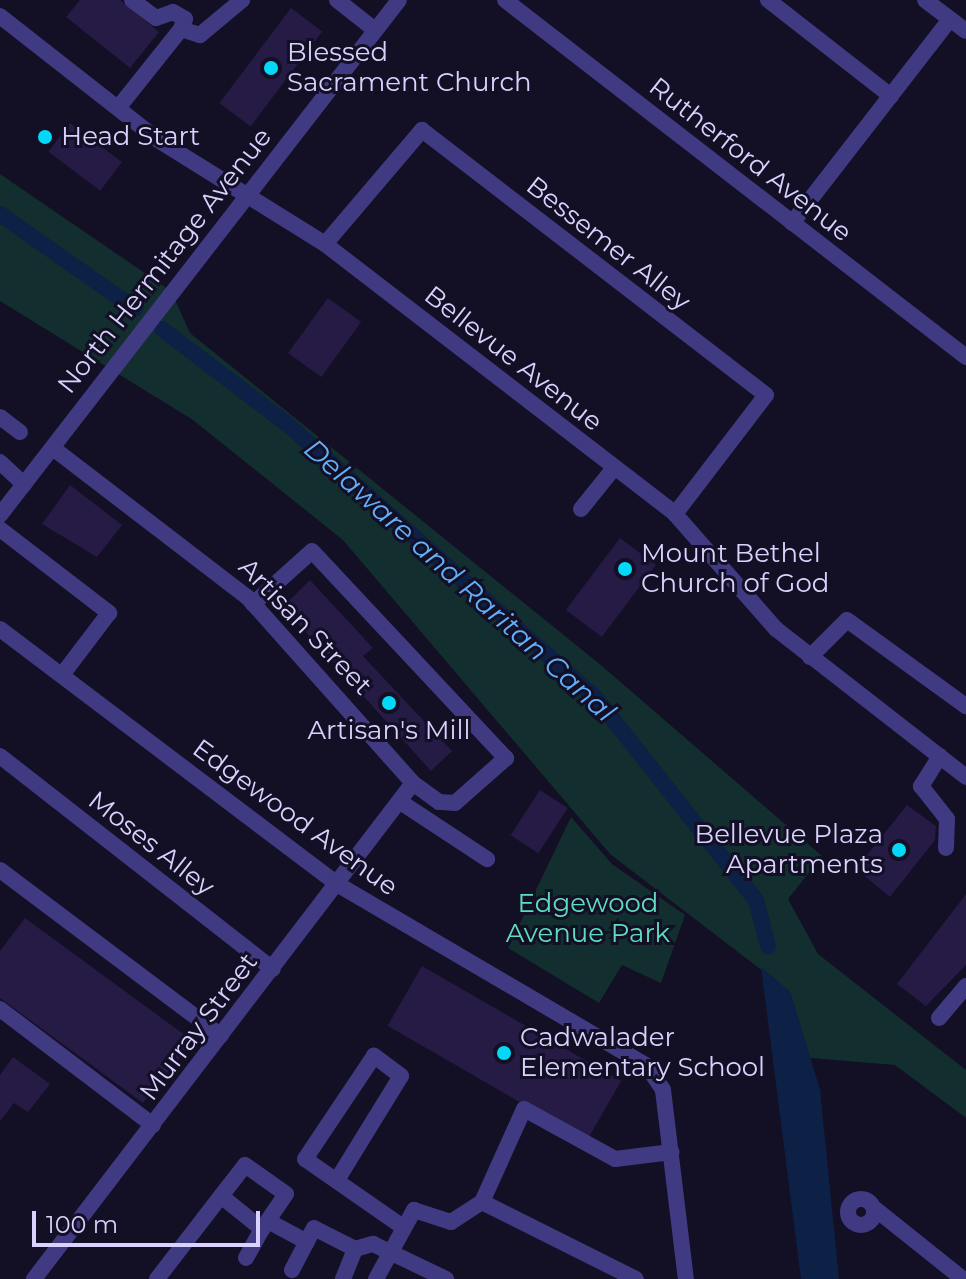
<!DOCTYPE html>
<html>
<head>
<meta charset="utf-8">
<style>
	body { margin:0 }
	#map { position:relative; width:966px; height:1279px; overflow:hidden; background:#130f24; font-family:Montserrat,sans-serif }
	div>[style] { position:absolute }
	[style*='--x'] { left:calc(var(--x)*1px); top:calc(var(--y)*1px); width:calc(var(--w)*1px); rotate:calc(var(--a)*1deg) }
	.green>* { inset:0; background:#122e2e }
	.water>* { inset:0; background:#0d2045 }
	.canal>* { height:16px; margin:-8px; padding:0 8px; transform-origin:8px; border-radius:8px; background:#0d2045 }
	.building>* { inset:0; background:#251b45; transform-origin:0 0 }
	.minor>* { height:16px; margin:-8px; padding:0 8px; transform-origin:8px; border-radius:8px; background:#403a82 }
	.minor>.ring { margin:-8px; padding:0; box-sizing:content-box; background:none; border:16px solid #403a82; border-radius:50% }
	.dots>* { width:22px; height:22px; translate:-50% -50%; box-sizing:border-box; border:4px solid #130f24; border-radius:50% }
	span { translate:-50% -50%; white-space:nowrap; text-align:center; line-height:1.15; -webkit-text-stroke:6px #130f24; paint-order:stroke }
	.poi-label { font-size:26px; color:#d9d2fe }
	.left { translate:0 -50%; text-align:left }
	.right { translate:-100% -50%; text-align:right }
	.street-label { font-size:26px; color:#d9d2fe }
	.park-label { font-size:26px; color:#5fddc2 }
	.water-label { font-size:28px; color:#62b0fc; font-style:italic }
	.scale { position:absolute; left:32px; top:1211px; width:228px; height:36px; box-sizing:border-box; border:4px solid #d9d2fe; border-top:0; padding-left:10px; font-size:24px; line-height:28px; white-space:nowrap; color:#d9d2fe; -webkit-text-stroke:6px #130f24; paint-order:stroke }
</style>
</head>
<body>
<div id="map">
	<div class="green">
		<i style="clip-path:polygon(0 174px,171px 291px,190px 333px,602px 666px,822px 856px,788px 899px,818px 954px,966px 1070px,966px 1118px,895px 1065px,810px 1058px,790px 992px,610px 854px,343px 540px,193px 420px,0 301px)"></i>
		<i style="clip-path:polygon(571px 817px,612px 864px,685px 915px,661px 983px,622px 965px,599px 1003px,508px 948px)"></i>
	</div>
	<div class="water">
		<i style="clip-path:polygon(761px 967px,790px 992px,820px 1089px,839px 1279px,801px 1279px)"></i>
	</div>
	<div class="canal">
		<i style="--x:0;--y:214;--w:165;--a:35.1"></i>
		<i style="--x:162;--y:329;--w:156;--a:37.2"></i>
		<i style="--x:286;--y:423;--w:413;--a:41.6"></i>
		<i style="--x:595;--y:697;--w:259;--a:51.6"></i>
		<i style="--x:756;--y:900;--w:48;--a:75.4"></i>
	</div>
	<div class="building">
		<i style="clip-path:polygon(80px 0,120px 0,159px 32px,130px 68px,66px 17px)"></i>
		<i style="left:291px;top:8px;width:39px;height:119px;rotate:37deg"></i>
		<i style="left:70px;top:123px;width:65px;height:36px;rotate:37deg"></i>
		<i style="left:328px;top:298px;width:41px;height:68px;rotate:36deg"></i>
		<i style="clip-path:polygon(70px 485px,122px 525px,97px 557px,42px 524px)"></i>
		<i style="left:620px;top:538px;width:45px;height:90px;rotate:37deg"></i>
		<i style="clip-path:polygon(310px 580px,373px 648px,363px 656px,452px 751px,431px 771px,283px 607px)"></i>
		<i style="left:540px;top:790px;width:33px;height:54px;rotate:33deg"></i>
		<i style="clip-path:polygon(907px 805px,936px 826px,935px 840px,890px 897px,856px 869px)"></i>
		<i style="clip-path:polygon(966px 894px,966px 965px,926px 1006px,897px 984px)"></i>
		<i style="clip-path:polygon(25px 918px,193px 1041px,143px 1103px,0 998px,0 951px)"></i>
		<i style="left:422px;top:966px;width:230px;height:69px;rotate:30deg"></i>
		<i style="clip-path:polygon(13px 1057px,50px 1084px,28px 1112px,14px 1103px,0 1121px,0 1075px)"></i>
	</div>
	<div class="minor">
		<i style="--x:132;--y:0;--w:30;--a:37"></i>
		<i style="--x:156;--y:18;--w:18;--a:-19"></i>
		<i style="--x:173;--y:12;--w:14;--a:30"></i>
		<i style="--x:185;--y:19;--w:11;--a:112"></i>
		<i style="--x:181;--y:29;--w:20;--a:18"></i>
		<i style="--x:200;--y:35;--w:55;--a:-39.8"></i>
		<i style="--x:337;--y:0;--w:48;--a:38.3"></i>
		<i style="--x:505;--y:0;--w:583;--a:37.75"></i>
		<i style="--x:768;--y:0;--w:156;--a:38"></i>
		<i style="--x:925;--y:0;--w:51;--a:37.1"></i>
		<i style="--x:0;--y:16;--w:201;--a:38.1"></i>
		<i style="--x:158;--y:140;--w:197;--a:31.9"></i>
		<i style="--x:325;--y:244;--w:442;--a:37.6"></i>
		<i style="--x:675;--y:514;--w:153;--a:48.7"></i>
		<i style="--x:776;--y:629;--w:241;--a:37.9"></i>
		<i style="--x:118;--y:108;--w:101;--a:-51.4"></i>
		<i style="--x:792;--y:223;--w:258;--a:-52.2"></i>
		<i style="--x:325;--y:244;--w:150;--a:-49.6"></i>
		<i style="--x:422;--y:130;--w:434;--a:37.6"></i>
		<i style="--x:766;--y:395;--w:150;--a:127.4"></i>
		<i style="--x:0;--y:417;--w:25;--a:37"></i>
		<i style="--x:0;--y:462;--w:33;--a:43"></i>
		<i style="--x:581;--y:509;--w:53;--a:-51.2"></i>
		<i style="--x:0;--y:515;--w:651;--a:-52.23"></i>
		<i style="--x:0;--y:529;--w:138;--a:37.6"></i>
		<i style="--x:109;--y:613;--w:78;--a:127.2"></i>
		<i style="--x:253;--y:604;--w:79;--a:-41.9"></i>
		<i style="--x:312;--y:551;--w:284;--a:46.9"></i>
		<i style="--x:506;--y:758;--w:68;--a:138.6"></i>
		<i style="--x:455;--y:803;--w:16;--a:-176"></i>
		<i style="--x:439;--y:802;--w:32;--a:-144"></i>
		<i style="--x:0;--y:629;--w:423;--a:37.1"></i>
		<i style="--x:337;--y:884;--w:359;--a:30.4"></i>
		<i style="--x:647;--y:1066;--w:29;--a:56"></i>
		<i style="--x:663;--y:1090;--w:190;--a:83.1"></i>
		<i style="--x:810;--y:657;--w:52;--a:-45"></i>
		<i style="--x:847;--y:620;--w:147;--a:35.9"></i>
		<i style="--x:0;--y:756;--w:346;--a:38"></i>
		<i style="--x:940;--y:756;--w:36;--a:122"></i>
		<i style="--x:921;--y:786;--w:42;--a:51.8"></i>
		<i style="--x:947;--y:819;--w:29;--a:92"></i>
		<i style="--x:402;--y:803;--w:102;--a:33.4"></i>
		<i style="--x:0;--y:870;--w:276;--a:36.9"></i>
		<i style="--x:0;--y:1009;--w:192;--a:37.2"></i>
		<i style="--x:939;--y:1018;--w:42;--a:-49.8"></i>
		<i style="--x:337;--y:1180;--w:122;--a:-58.4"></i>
		<i style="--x:401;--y:1076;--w:34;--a:-143"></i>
		<i style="--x:374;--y:1056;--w:124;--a:123.8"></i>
		<i style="--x:305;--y:1159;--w:119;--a:34.8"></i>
		<i style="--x:221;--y:1196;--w:39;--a:-52"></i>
		<i style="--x:245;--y:1165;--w:50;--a:35.3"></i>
		<i style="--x:286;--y:1194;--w:42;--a:124.4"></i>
		<i class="ring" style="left:848px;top:1199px;width:10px;height:10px"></i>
		<i style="--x:482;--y:1202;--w:102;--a:-65.7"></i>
		<i style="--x:524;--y:1109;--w:104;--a:28.8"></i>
		<i style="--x:615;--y:1159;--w:57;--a:-7"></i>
		<i style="--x:874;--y:1208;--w:114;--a:38.6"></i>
		<i style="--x:268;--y:1221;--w:44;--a:28.3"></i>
		<i style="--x:292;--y:1270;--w:47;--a:-62.4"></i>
		<i style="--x:314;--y:1228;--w:46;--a:27.1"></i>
		<i style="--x:34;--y:1279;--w:624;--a:-52.62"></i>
		<i style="--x:413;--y:783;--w:249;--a:-131.7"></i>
		<i style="--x:247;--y:597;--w:245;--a:-142.5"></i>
		<i style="--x:157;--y:1279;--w:105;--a:-52.4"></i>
		<i style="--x:221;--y:1196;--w:53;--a:38.8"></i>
		<i style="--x:262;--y:1229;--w:33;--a:119"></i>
		<i style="--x:343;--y:1279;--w:32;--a:-68"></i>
		<i style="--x:355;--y:1249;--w:19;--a:-16"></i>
		<i style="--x:373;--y:1244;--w:81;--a:25.6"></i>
		<i style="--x:376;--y:1279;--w:79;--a:-61.2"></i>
		<i style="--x:414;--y:1210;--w:39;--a:18"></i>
		<i style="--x:451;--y:1222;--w:37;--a:-33"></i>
		<i style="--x:482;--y:1202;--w:172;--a:26.6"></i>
	</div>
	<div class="dots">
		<i style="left:271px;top:68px;background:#04d8f9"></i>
		<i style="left:45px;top:137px;background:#04d8f9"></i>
		<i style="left:625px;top:569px;background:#04d8f9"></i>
		<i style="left:389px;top:703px;background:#04d8f9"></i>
		<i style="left:899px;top:850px;background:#04d8f9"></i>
		<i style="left:504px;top:1053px;background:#04d8f9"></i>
	</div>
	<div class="poi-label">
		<span class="left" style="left:287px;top:68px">Blessed<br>Sacrament Church</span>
		<span class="left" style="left:61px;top:137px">Head Start</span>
		<span class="left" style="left:641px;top:569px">Mount Bethel<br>Church of God</span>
		<span style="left:389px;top:731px">Artisan's Mill</span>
		<span class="right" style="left:883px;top:850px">Bellevue Plaza<br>Apartments</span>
		<span class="left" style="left:520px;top:1053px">Cadwalader<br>Elementary School</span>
	</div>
	<div class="street-label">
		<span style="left:750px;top:160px;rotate:38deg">Rutherford Avenue</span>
		<span style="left:608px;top:244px;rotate:38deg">Bessemer Alley</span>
		<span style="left:165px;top:261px;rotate:-52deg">North Hermitage Avenue</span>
		<span style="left:513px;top:359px;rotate:38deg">Bellevue Avenue</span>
		<span style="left:305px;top:627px;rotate:46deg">Artisan Street</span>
		<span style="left:295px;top:818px;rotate:36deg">Edgewood Avenue</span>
		<span style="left:151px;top:844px;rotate:38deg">Moses Alley</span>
		<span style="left:199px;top:1027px;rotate:-53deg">Murray Street</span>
	</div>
	<div class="park-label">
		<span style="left:588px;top:919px">Edgewood<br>Avenue Park</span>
	</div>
	<div class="water-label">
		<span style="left:460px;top:580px;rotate:42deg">Delaware and Raritan Canal</span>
	</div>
	<div class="scale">100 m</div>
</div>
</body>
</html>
